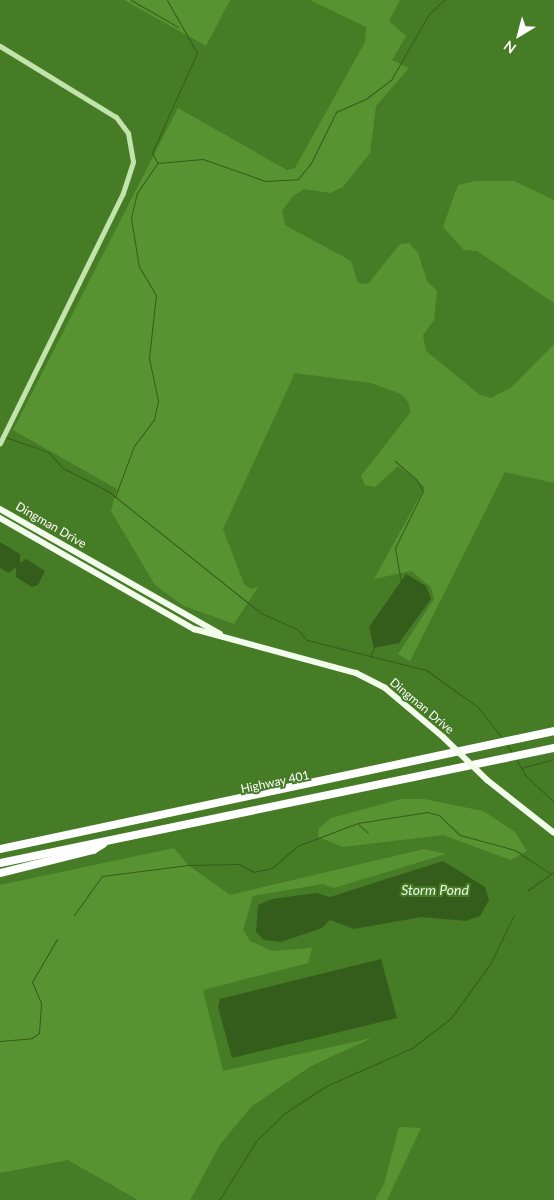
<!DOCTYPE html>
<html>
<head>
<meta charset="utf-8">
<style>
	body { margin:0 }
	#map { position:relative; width:554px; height:1200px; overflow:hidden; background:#477c27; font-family:Lato,sans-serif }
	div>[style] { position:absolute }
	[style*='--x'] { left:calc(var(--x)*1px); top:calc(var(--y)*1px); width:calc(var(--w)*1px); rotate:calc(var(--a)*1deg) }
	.green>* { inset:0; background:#589332 }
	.water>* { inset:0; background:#345c1b }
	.stream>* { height:1px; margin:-0.5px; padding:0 0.5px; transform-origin:0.5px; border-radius:0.5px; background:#345c1b }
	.minor>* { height:5px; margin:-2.5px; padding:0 2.5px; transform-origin:2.5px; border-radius:2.5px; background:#c2e4ac }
	.major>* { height:6px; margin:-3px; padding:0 3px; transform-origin:3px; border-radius:3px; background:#f1fceb }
	.highway>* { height:8px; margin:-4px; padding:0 4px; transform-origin:4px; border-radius:4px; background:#fff }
	.major-bridge>* { height:6px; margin:-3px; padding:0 3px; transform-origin:3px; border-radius:3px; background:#f1fceb }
	span { translate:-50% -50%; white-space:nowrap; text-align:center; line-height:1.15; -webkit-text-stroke:4px #477c27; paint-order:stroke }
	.street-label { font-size:12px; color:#fff }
	.water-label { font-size:14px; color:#ebf7e2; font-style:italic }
	.north { position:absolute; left:494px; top:10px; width:50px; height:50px; -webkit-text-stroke:4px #477c27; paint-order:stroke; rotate:217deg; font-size:14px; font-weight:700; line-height:20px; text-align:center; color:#fff }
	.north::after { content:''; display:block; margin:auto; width:18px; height:22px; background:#fff; clip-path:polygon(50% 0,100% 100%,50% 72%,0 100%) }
</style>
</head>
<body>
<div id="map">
	<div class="green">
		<i style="clip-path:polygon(124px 0,230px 0,206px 46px)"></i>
		<i style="clip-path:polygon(310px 0,400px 0,389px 21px,406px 36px,392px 60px,409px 68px,376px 106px,370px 153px,343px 187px,330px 193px,304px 189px,293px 196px,282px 211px,285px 225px,351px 261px,358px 283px,368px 284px,400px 244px,409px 243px,418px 253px,427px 281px,437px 291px,434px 320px,423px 335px,426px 351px,480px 395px,491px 398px,512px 387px,554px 344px,554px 483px,505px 472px,410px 661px,398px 654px,434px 599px,431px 587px,411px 571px,374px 579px,425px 487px,398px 466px,375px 487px,365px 485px,361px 476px,410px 413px,409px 403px,401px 394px,371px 383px,295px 373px,223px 529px,244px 584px,251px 589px,258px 587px,234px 624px,184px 606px,155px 585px,111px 511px,117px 489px,13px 430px,178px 108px,287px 170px,295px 168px,365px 42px,366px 27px)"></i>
		<i style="clip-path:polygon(476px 181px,514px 181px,554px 200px,554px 303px,477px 251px,464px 250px,443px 227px,458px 185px)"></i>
		<i style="clip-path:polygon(401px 799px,424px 799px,483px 811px,515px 832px,527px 851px,511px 860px,443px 835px,343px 847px,318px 837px,319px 828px,331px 818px)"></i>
		<i style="clip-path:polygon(174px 848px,188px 865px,230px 895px,424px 849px,446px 854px,334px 888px,323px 884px,253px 896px,243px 930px,250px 941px,272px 951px,312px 948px,308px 963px,203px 990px,223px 1071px,372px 1038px,311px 1066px,252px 1106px,221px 1143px,190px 1200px,138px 1200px,68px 1160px,0 1173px,0 885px)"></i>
		<i style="clip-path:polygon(399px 1127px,421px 1128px,387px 1200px,375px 1200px,384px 1184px)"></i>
	</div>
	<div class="water">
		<i style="clip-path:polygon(0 542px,20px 554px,20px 563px,26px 559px,45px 571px,38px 585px,32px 587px,16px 577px,16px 567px,9px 573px,0 568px)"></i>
		<i style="clip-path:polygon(406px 574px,426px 586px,431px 599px,399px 643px,374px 648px,369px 627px)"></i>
		<i style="clip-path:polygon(443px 861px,485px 887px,489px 900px,480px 916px,466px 921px,421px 917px,354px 929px,330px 920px,322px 928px,281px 942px,264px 940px,256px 932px,258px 905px,272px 899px,316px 893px,330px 897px)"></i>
		<i style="clip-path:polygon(381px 959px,397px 1018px,232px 1058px,218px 1007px,220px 999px)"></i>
	</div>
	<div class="stream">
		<i style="--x:131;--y:0;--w:54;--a:29.9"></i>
		<i style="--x:157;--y:162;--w:10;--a:-119"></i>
		<i style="--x:152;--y:153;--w:110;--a:-65.8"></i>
		<i style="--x:197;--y:53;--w:61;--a:-119.5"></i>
		<i style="--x:157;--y:163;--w:46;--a:-5"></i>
		<i style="--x:203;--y:159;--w:66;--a:19.5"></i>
		<i style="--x:265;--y:181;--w:33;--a:-3"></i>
		<i style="--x:298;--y:179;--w:21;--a:-51"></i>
		<i style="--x:311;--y:163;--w:57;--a:-63.9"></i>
		<i style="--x:336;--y:112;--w:34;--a:-24"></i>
		<i style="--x:367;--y:98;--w:30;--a:-37"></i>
		<i style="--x:391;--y:80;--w:76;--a:-60.1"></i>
		<i style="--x:429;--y:14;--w:21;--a:-43"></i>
		<i style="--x:5;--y:437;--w:46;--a:19.2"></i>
		<i style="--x:48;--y:452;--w:22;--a:47"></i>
		<i style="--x:63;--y:468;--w:51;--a:27.1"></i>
		<i style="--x:108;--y:491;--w:196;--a:38.6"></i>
		<i style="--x:261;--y:613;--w:39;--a:24"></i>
		<i style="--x:297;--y:629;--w:15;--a:48"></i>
		<i style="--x:307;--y:640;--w:123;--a:14.1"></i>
		<i style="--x:426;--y:670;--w:64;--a:35.4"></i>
		<i style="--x:478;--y:707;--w:39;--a:52"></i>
		<i style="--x:395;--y:461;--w:28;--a:41"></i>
		<i style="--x:416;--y:479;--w:14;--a:60"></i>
		<i style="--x:423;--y:491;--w:64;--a:116.2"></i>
		<i style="--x:395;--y:548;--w:39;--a:80"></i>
		<i style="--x:115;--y:497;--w:54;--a:-69.6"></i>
		<i style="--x:134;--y:446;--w:34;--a:-53"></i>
		<i style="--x:154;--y:419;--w:18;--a:-77"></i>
		<i style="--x:158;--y:401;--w:44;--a:-101.8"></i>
		<i style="--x:149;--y:358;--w:63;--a:-83.7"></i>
		<i style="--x:156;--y:295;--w:33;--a:-121"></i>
		<i style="--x:139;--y:267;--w:50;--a:-99.3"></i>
		<i style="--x:131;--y:218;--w:26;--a:-77"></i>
		<i style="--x:137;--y:193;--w:36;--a:-56"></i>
		<i style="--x:370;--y:657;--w:10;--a:-66"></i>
		<i style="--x:507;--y:745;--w:11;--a:56"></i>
		<i style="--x:517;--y:760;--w:17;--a:62"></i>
		<i style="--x:525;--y:775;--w:40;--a:43"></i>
		<i style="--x:521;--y:768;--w:34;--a:-15"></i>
		<i style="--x:358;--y:824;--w:13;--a:42"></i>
		<i style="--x:528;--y:890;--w:32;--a:-35"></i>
		<i style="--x:74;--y:915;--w:48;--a:-54.3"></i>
		<i style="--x:102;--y:876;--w:87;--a:-7.3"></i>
		<i style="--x:188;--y:865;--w:51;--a:-1.1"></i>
		<i style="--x:239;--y:864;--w:17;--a:28"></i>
		<i style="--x:254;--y:872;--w:18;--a:-13"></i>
		<i style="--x:272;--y:868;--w:33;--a:-41"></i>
		<i style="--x:297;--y:846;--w:65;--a:-20.7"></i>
		<i style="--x:358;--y:823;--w:70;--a:-9.1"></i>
		<i style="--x:427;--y:812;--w:12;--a:14"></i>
		<i style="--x:439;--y:815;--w:29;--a:44"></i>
		<i style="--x:460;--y:835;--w:57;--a:15.3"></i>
		<i style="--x:515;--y:850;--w:43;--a:33.7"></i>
		<i style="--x:0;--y:1041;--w:32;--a:-5"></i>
		<i style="--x:32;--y:1038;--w:9;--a:-36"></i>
		<i style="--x:39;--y:1033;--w:30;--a:-86"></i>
		<i style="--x:41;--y:1003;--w:23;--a:-113"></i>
		<i style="--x:32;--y:982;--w:50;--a:-59.8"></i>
		<i style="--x:219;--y:1200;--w:71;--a:-57.7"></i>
		<i style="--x:257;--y:1140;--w:39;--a:-44"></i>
		<i style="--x:285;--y:1113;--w:49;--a:-33.4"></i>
		<i style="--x:326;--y:1086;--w:94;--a:-23.8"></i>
		<i style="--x:412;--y:1048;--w:49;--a:-37.6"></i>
		<i style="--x:451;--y:1018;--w:67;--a:-54.2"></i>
		<i style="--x:490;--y:964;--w:55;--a:-63.9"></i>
	</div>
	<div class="minor">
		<i style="--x:0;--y:46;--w:136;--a:31.5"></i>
		<i style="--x:116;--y:117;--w:20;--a:53"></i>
		<i style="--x:128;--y:133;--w:29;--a:80"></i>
		<i style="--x:133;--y:162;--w:33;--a:108"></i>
		<i style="--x:123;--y:193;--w:279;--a:116.2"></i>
	</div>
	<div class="major">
		<i style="--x:0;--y:509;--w:253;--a:29.6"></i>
		<i style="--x:0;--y:518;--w:224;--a:29.8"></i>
		<i style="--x:194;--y:629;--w:168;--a:15.2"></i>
		<i style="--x:356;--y:673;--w:33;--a:27"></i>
		<i style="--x:385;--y:688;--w:76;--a:40.2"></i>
		<i style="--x:487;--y:780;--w:85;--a:38.3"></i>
	</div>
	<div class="highway">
		<i style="--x:0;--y:849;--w:566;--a:-12.02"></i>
		<i style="--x:0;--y:863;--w:566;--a:-11.73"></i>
		<i style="--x:0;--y:873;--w:96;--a:-13.9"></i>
		<i style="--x:93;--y:850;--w:12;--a:-31"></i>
	</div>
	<div class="major-bridge">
		<i style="--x:443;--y:737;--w:62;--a:44.3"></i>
	</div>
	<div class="street-label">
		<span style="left:51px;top:525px;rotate:30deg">Dingman Drive</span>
		<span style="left:422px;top:706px;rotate:40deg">Dingman Drive</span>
		<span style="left:275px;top:782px;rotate:-12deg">Highway 401</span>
	</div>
	<div class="water-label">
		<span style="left:435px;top:890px">Storm Pond</span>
	</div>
	<div class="north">N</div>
</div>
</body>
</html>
